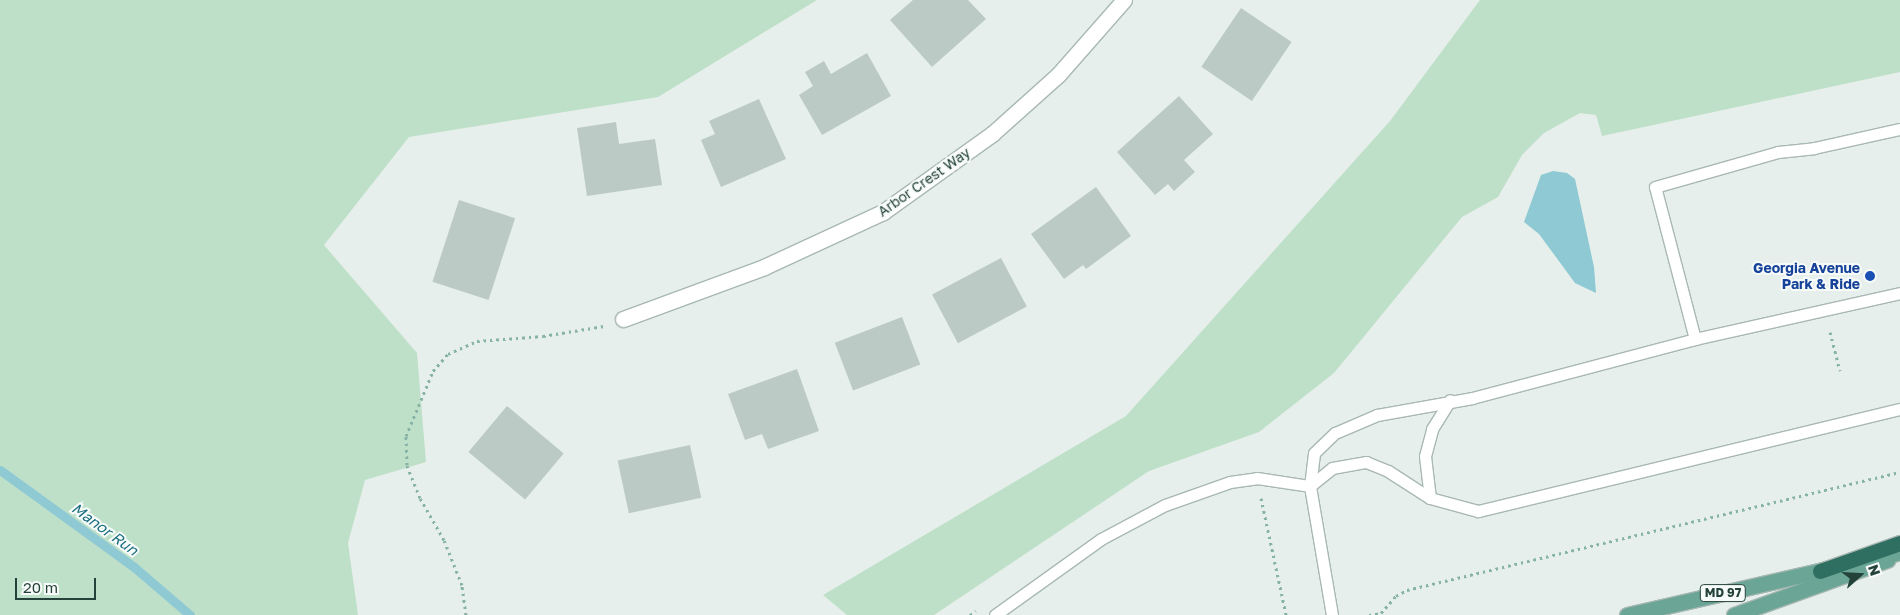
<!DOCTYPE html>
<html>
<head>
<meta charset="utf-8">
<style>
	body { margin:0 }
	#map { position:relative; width:1900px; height:615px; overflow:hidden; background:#e6efeb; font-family:"Golos Text",sans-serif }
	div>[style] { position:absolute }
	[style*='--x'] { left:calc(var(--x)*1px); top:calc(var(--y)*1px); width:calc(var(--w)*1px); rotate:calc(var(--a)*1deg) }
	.green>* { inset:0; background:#bfe0c8 }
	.water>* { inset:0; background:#8ec9d4 }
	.stream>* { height:9px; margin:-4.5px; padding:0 4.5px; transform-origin:4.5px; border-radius:4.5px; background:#8ec9d4 }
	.building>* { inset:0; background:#bbcac4; transform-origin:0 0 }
	.path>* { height:3px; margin-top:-1.5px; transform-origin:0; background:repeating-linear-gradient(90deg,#86b3a5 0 2.5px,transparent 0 6.5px) }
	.roads { filter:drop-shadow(1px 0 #a8b8b2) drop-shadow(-1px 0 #a8b8b2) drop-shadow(0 1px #a8b8b2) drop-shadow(0 -1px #a8b8b2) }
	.lane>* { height:11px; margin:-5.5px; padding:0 5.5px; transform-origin:5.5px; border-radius:5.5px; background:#fff }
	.street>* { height:15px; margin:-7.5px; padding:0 7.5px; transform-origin:7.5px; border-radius:7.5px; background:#fff }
	.primary>* { height:15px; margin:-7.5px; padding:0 7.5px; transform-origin:7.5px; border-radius:7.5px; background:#6aa596 }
	.highway>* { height:15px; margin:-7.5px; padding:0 7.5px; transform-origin:7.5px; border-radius:7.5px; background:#2f6f62 }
	.dots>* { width:14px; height:14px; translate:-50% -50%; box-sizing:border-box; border:2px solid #f7fbf9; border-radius:50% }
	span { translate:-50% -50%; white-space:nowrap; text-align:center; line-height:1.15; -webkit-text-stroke:4px #f7fbf9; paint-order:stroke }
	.shield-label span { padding:1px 4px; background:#f7fbf9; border:1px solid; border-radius:4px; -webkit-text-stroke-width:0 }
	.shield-label { font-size:12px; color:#24423a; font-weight:700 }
	.street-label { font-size:14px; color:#24423a }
	.transit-label { font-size:14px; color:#164399; font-weight:700 }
	.right { translate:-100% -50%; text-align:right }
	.water-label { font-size:15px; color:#1c6f80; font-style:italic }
	.north { position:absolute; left:1835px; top:550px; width:50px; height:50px; -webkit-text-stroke:4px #f7fbf9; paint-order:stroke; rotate:71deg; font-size:14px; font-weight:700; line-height:20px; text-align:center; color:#24423a }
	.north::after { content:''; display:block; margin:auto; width:18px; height:22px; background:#24423a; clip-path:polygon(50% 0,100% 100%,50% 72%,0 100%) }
	.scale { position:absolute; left:15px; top:578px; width:81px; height:22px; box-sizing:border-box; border:2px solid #24423a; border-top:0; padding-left:6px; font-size:15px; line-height:18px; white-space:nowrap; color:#24423a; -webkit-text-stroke:4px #f7fbf9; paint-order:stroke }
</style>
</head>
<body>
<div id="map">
	<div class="green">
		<i style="clip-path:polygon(0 0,817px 0,658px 97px,409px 137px,324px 245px,417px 353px,426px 462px,365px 480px,348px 543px,358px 615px,0 615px)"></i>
		<i style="clip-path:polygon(1480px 0,1900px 0,1900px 72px,1602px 136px,1596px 115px,1580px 113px,1544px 133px,1522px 155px,1498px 197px,1462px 217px,1334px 373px,1259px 432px,1149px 471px,934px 615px,847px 615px,823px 595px,1126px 416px,1390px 121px)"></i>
	</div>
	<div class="water">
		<i style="clip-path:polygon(1553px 171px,1567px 173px,1575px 179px,1594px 267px,1596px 293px,1575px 283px,1539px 234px,1524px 222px,1541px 175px)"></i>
	</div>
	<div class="stream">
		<i style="--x:0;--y:470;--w:165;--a:35.9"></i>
		<i style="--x:134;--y:567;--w:74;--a:40.6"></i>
	</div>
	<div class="building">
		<i style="clip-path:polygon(913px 0,968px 0,986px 19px,932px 67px,890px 20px)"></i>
		<i style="left:1241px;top:8px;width:61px;height:71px;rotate:34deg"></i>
		<i style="clip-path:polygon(867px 53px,891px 96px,822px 135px,799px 95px,813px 86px,805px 72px,824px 61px,831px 74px)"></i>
		<i style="clip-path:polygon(1179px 96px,1213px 134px,1184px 160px,1195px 172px,1174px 191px,1168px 184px,1155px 195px,1117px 152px)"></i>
		<i style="clip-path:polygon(759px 99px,786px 159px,721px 187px,701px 140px,715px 134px,709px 121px)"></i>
		<i style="clip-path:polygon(616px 122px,619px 144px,655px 139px,662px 185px,587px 196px,577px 128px)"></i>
		<i style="clip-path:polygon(1096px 187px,1131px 236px,1086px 269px,1083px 265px,1064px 279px,1031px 234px)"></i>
		<i style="left:459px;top:200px;width:59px;height:86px;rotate:18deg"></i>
		<i style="left:1001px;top:258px;width:55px;height:78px;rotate:62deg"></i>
		<i style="left:902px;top:317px;width:51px;height:72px;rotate:69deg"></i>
		<i style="clip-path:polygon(797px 369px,819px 431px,768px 449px,762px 434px,745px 440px,728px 394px)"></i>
		<i style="left:507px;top:406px;width:74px;height:60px;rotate:40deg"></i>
		<i style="left:690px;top:445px;width:54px;height:74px;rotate:78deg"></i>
	</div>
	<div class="path">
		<i style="--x:1830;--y:332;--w:40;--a:75.6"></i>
		<i style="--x:1261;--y:498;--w:120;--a:77.9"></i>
		<i style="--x:466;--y:615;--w:30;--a:-98"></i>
		<i style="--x:462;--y:585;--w:48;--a:-111.8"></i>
		<i style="--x:444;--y:540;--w:48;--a:-119.7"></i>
		<i style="--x:420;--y:498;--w:35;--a:-112"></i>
		<i style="--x:407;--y:465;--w:29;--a:-92"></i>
		<i style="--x:406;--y:436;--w:70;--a:-67.4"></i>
		<i style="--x:433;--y:371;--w:23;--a:-49"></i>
		<i style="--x:448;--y:354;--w:32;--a:-24"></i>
		<i style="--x:477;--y:341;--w:66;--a:-4.3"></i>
		<i style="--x:543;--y:336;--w:62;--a:-9.3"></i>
		<i style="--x:970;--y:615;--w:7;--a:-34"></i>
		<i style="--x:1369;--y:615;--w:12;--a:-9"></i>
		<i style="--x:1381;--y:613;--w:23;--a:-49"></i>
		<i style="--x:1396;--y:596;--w:13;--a:-29"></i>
		<i style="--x:1407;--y:590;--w:507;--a:-13.46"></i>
	</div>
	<div class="roads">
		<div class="lane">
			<i style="--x:1695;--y:339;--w:157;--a:-104.7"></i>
			<i style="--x:1655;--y:187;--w:128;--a:-15.9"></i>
			<i style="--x:1778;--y:152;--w:36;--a:-6"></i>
			<i style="--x:1814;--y:148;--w:88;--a:-12.5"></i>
			<i style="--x:1430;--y:498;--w:42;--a:-96.8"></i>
			<i style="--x:1425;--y:456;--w:28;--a:-75"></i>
			<i style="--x:1432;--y:429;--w:34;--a:-58"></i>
			<i style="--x:995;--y:615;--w:130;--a:-35.6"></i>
			<i style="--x:1101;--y:539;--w:72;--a:-28"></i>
			<i style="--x:1165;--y:505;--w:69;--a:-19.5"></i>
			<i style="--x:1230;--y:482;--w:27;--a:-8"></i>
			<i style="--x:1257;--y:478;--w:54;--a:8.6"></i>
			<i style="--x:1310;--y:486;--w:28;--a:-39"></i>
			<i style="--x:1332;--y:468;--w:35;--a:-10"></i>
			<i style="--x:1366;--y:462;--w:24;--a:22"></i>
			<i style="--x:1388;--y:471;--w:50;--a:32.7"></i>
			<i style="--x:1430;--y:498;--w:50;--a:15.2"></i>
			<i style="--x:1478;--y:511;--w:434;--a:-13.6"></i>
			<i style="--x:1332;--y:615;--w:131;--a:-99.7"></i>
			<i style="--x:1310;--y:486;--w:33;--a:-83"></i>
			<i style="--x:1314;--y:453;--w:29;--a:-44"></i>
			<i style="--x:1335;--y:433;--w:46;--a:-23.2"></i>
			<i style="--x:1377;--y:415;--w:97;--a:-10.1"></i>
			<i style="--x:1472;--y:398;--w:231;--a:-14.8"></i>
			<i style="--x:1695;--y:339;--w:210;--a:-12.6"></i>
		</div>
		<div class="street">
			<i style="--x:623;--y:319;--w:150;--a:-20.2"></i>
			<i style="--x:764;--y:267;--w:131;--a:-24.8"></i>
			<i style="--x:883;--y:212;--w:134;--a:-35.6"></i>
			<i style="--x:992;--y:134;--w:89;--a:-41.8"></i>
			<i style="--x:1058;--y:75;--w:100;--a:-48.7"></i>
		</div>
		<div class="primary">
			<i style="--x:1875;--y:558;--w:26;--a:-13"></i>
			<i style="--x:1627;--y:615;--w:211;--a:-12.9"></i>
			<i style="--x:1734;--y:615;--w:163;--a:-19.8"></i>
		</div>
		<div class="highway">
			<i style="--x:1820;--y:571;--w:85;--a:-19.3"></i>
		</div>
	</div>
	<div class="dots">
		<i style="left:1870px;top:276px;background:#1a4fb4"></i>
	</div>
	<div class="shield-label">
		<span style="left:1723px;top:593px">MD 97</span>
	</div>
	<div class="street-label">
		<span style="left:924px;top:182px;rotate:-35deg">Arbor Crest Way</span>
	</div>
	<div class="transit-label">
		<span class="right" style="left:1860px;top:276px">Georgia Avenue<br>Park &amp; Ride</span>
	</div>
	<div class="water-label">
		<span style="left:105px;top:529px;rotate:36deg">Manor Run</span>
	</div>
	<div class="north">N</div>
	<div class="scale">20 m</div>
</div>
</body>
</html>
